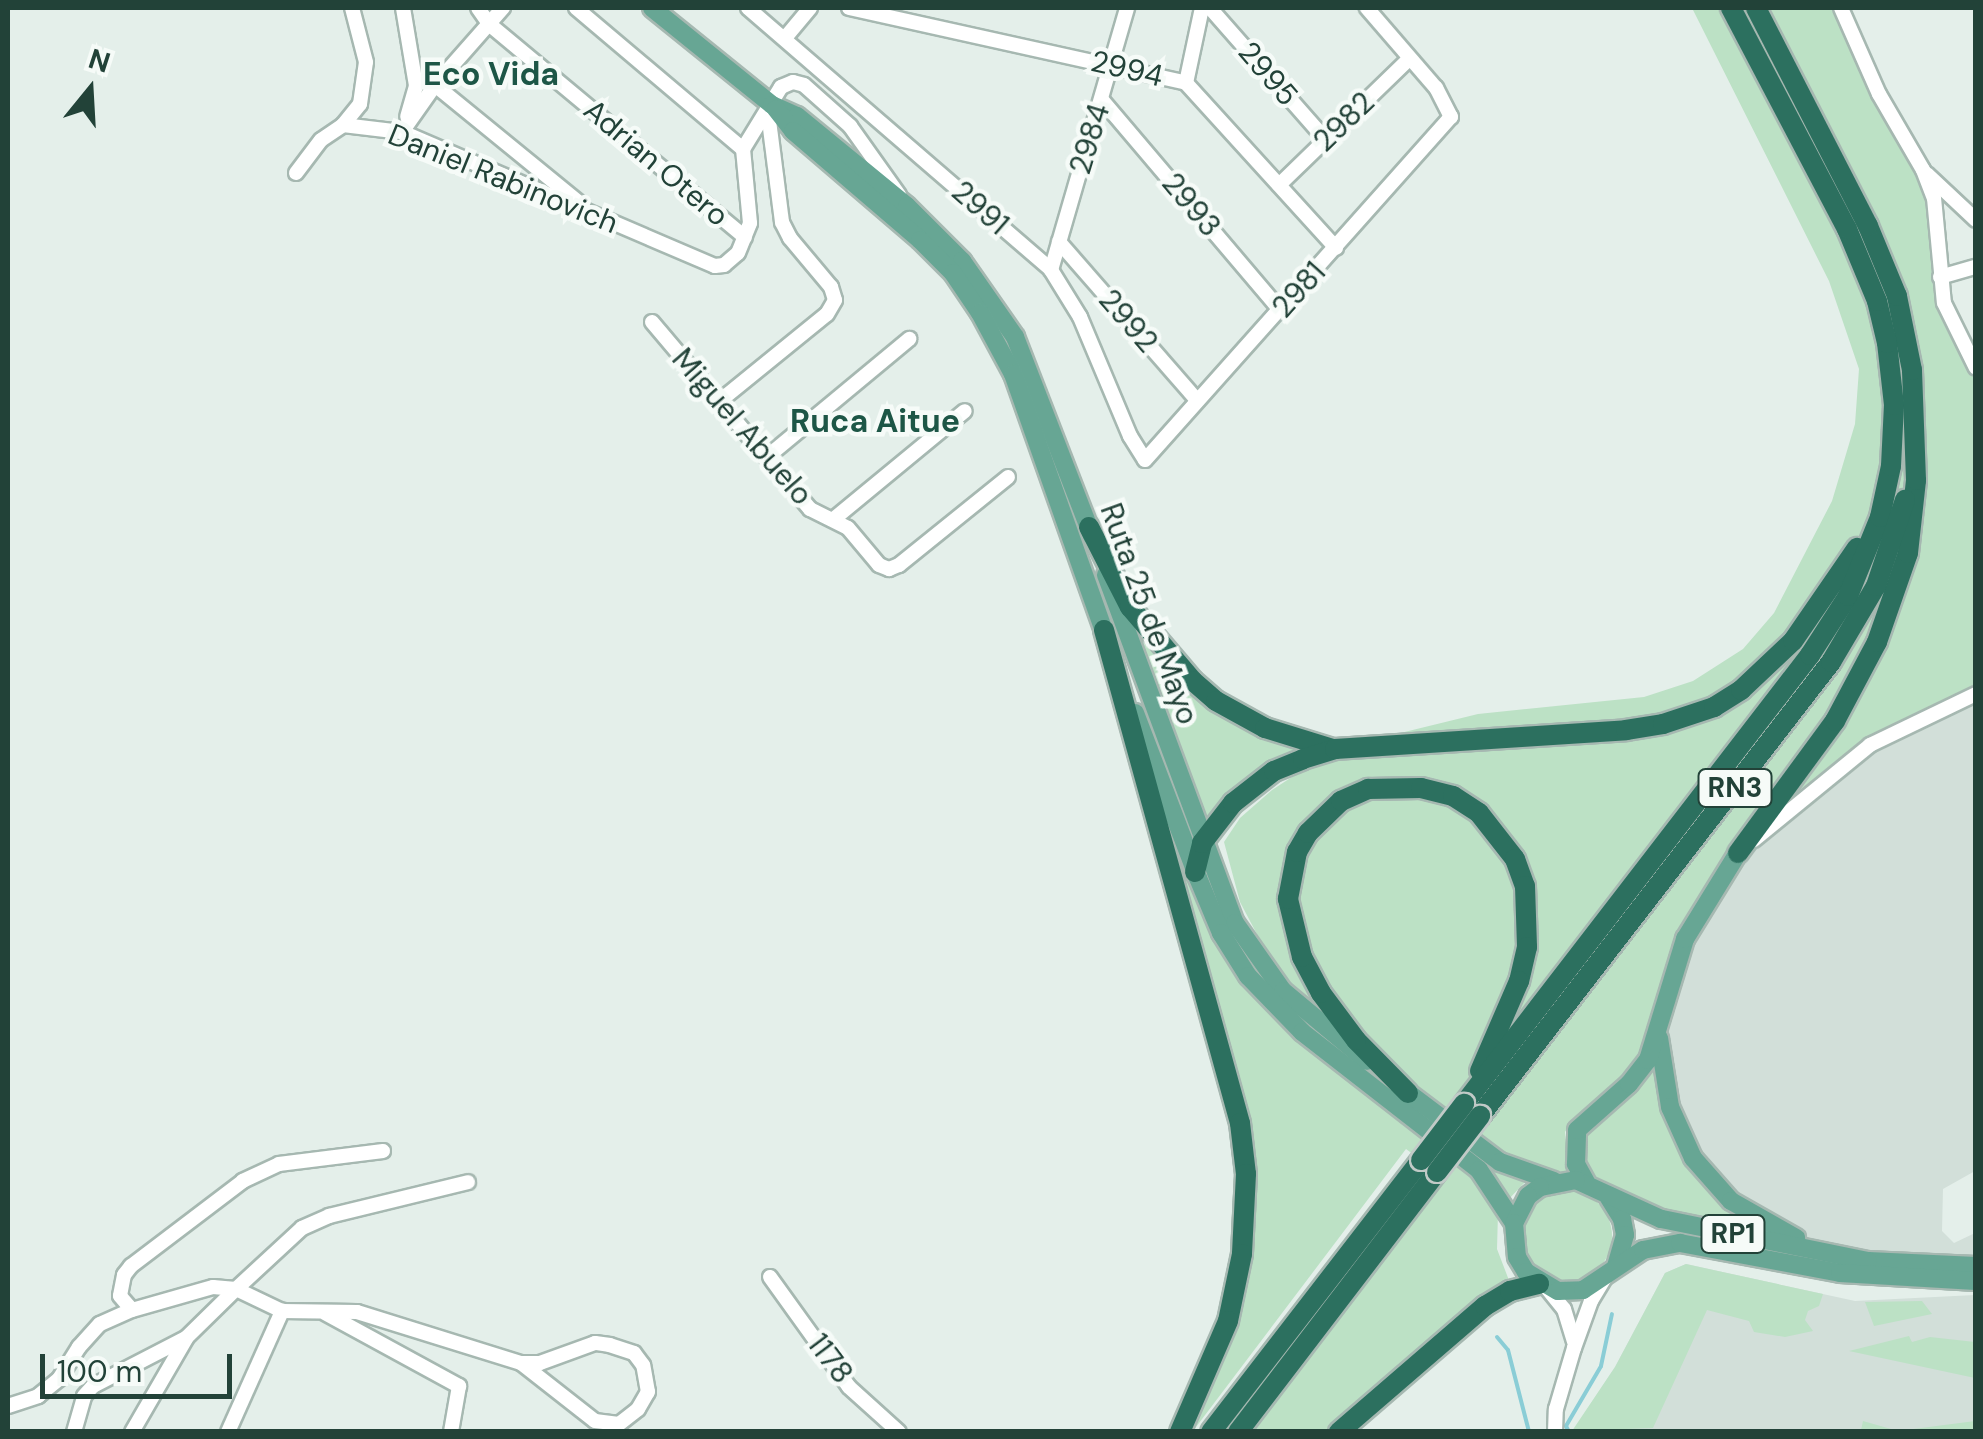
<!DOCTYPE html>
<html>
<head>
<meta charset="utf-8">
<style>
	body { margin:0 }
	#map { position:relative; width:1983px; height:1439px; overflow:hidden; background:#e4efea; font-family:"DM Sans",sans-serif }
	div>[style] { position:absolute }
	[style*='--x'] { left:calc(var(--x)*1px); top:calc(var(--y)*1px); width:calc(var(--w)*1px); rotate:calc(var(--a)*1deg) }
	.built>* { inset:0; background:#d2dfd9 }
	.green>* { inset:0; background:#bce1c5 }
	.round { border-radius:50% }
	.stream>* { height:4px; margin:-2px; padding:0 2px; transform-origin:2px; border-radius:2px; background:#8acdd6 }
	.roads { filter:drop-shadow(2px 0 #a6b8b1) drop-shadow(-2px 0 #a6b8b1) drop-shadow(0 2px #a6b8b1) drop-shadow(0 -2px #a6b8b1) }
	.minor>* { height:14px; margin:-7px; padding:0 7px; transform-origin:7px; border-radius:7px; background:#fff }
	.major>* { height:18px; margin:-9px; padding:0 9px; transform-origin:9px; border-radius:9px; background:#67a694 }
	.highway>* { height:20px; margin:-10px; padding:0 10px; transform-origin:10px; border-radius:10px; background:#2c705f }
	.bridges { filter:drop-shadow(2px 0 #c1cac7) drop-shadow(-2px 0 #c1cac7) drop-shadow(0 2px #c1cac7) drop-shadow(0 -2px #c1cac7) }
	.highway-bridge>* { height:20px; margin:-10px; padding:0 10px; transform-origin:10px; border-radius:10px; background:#2c705f }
	span { translate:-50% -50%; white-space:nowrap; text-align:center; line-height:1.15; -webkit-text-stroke:9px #f6fbf8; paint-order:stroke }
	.shield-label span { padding:2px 8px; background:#f6fbf8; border:2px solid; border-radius:8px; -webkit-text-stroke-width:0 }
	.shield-label { font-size:28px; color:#224238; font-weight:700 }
	.street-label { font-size:30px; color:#224238 }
	.neighbourhood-label { font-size:32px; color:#1d5646; font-weight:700 }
	.frame { position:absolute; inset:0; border:10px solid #224238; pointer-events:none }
	.north { position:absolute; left:40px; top:40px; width:100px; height:100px; -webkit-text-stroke:8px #f6fbf8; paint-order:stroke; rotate:18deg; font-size:28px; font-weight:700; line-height:40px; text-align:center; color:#224238 }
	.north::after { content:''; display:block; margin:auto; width:35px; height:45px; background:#224238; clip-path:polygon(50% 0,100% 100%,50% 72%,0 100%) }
	.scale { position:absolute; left:40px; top:1354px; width:192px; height:45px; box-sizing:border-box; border:5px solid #224238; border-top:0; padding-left:12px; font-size:30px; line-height:35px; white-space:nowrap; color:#224238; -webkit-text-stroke:8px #f6fbf8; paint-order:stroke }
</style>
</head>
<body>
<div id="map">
	<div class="built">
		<i style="clip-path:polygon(1975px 694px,1975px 1171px,1943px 1189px,1942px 1231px,1954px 1243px,1975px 1233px,1975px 1266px,1811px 1244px,1714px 1185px,1662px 1073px,1667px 986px,1738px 853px,1840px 769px)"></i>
		<i style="clip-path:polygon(1686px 1264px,1855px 1301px,1975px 1295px,1975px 1431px,1572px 1432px,1615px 1367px,1665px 1273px)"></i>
	</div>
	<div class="green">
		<i style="clip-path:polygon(1692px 8px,1841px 8px,1923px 170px,1940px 278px,1975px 368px,1975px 694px,1870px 745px,1713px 881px,1636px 1070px,1572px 1119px,1565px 1132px,1569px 1174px,1506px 1157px,1322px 1018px,1270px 959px,1240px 902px,1224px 842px,1240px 818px,1272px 790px,1335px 749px,1478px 714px,1644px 697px,1693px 681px,1743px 649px,1774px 613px,1832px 501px,1855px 424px,1859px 369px,1829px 281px)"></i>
		<i style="clip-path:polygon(1124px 614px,1167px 665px,1307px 749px,1248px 777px,1207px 823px)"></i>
		<i style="clip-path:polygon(1139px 739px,1207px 924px,1240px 982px,1290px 1036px,1464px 1163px,1498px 1213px,1497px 1249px,1510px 1283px,1331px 1431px,1254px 1431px,1445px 1178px,1406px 1149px,1193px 1431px,1181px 1431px,1216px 1360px,1250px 1183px)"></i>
		<i style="clip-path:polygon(1200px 859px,1248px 956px,1502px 1171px,1526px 1181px,1508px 1200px,1478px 1158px,1291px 1013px,1259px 978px,1233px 937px)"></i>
		<i style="clip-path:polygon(1657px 1056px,1682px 1148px,1779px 1237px,1659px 1211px,1585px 1171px,1581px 1156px,1583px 1129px)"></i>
		<i class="round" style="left:1520px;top:1190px;width:92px;height:92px"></i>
		<i style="clip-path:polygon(1686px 1264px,1823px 1294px,1819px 1306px,1808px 1311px,1805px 1320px,1813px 1331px,1785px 1337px,1754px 1332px,1749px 1321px,1707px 1310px,1653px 1428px,1572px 1431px,1615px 1367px,1665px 1273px)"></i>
		<i style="clip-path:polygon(1922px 1301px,1932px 1314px,1874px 1326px,1865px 1302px)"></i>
		<i style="clip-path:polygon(1909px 1336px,1912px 1342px,1930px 1337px,1975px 1342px,1975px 1378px,1849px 1351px)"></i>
		<i style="clip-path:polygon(1863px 1421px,1898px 1431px,1975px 1421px,1975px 1431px,1866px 1431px,1861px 1430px)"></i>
	</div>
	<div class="stream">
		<i style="--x:1497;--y:1337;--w:17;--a:50"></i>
		<i style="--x:1508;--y:1350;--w:85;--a:75.6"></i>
		<i style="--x:1569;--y:1432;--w:7;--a:-117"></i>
		<i style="--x:1566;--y:1426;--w:69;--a:-59.7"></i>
		<i style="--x:1601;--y:1366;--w:53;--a:-78.1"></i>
	</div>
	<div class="roads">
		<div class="minor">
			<i style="--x:403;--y:8;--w:79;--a:80.5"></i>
			<i style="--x:416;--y:86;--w:32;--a:106"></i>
			<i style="--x:478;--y:8;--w:19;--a:55"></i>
			<i style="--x:489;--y:24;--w:333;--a:39.8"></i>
			<i style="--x:576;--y:8;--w:219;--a:40.2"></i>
			<i style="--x:748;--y:8;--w:401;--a:40.8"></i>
			<i style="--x:1051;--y:270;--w:55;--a:58.3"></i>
			<i style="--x:1080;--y:317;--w:129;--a:67.2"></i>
			<i style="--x:1130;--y:436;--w:28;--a:58"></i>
			<i style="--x:1145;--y:460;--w:460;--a:-48.3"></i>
			<i style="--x:1451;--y:117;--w:33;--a:-117"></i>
			<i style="--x:1436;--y:88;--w:106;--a:-130.8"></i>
			<i style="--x:849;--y:8;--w:345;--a:12.5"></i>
			<i style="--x:1186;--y:83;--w:223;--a:47.7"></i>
			<i style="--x:1210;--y:8;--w:176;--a:48.7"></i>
			<i style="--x:1841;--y:8;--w:94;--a:66.2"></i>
			<i style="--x:1879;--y:94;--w:88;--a:59.9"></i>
			<i style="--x:1923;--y:170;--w:30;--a:69"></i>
			<i style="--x:1934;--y:198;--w:105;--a:84.6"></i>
			<i style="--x:1944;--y:303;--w:72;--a:63.8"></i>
			<i style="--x:785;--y:38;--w:39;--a:-50"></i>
			<i style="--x:1186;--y:83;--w:77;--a:-78"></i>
			<i style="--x:435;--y:85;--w:190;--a:39.2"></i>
			<i style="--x:1102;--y:100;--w:275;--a:49.7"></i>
			<i style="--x:343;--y:125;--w:59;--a:6.8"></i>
			<i style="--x:402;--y:132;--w:340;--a:23.2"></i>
			<i style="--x:715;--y:266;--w:9;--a:-6"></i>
			<i style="--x:724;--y:265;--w:18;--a:-41"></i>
			<i style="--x:738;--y:253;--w:32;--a:-68"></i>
			<i style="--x:750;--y:223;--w:74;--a:-95.4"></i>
			<i style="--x:743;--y:149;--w:73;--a:-58.5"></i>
			<i style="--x:781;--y:87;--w:13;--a:-23"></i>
			<i style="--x:793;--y:82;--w:11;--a:15"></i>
			<i style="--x:804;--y:85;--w:62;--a:41.7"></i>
			<i style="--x:850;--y:126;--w:85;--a:54.6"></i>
			<i style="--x:402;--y:132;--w:57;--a:-54.9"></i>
			<i style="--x:435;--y:85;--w:103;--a:-48.6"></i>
			<i style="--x:296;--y:173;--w:41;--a:-52.9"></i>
			<i style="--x:321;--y:140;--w:27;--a:-34"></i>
			<i style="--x:343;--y:125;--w:27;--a:-51"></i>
			<i style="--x:360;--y:104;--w:42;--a:-81.9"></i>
			<i style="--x:366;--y:62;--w:56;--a:-104.5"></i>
			<i style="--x:1927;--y:174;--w:67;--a:43.2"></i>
			<i style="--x:1279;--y:185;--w:181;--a:-44.1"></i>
			<i style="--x:1059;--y:242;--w:210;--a:48.9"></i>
			<i style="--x:1051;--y:270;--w:273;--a:-73.8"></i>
			<i style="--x:1940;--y:277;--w:37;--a:-16"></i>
			<i style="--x:652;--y:322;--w:245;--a:49.8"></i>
			<i style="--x:810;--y:509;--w:42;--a:26.6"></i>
			<i style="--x:848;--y:528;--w:48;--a:50"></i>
			<i style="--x:879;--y:565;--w:11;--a:22"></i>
			<i style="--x:889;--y:569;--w:11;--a:-22"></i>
			<i style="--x:899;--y:565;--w:140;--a:-38.9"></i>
			<i style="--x:721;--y:400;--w:136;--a:-39.1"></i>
			<i style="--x:827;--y:314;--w:16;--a:-60"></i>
			<i style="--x:835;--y:300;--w:14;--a:-107"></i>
			<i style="--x:831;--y:287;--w:64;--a:-129.9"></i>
			<i style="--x:790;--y:238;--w:18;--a:-117"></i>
			<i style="--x:782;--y:222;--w:111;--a:-97.3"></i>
			<i style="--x:767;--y:457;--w:185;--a:-39.7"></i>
			<i style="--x:835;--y:518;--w:168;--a:-39.5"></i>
			<i style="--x:1754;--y:840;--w:150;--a:-39.3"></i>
			<i style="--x:1870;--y:745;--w:118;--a:-25.7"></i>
			<i style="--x:383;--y:1151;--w:105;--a:172.9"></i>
			<i style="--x:279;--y:1164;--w:40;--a:155"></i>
			<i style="--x:243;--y:1181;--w:141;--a:142.8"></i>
			<i style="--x:131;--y:1266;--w:11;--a:128"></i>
			<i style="--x:124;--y:1275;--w:21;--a:101"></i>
			<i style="--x:120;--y:1296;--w:18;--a:49"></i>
			<i style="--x:132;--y:1310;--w:84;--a:-15.9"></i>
			<i style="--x:213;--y:1287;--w:23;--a:5"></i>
			<i style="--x:236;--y:1289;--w:90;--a:-42.7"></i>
			<i style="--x:302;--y:1228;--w:30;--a:-24"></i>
			<i style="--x:329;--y:1216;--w:143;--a:-13.7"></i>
			<i style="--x:770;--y:1277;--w:135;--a:54.3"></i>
			<i style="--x:849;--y:1387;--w:67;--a:42"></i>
			<i style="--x:1546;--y:1287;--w:28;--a:51"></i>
			<i style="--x:1564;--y:1309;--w:34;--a:73"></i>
			<i style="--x:325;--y:1313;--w:153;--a:28.6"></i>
			<i style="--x:459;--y:1386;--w:47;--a:99.9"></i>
			<i style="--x:8;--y:1406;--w:32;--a:-18"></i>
			<i style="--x:38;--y:1396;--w:27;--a:-39"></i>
			<i style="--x:59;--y:1379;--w:38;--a:-58"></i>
			<i style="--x:79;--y:1347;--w:31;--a:-48"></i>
			<i style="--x:100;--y:1324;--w:35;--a:-24"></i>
			<i style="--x:74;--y:1432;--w:37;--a:-74"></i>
			<i style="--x:84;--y:1396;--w:13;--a:-48"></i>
			<i style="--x:93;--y:1386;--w:105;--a:-27.3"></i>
			<i style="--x:186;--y:1338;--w:70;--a:-44.4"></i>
			<i style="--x:236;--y:1289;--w:51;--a:25.6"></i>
			<i style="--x:282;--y:1311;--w:75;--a:0.8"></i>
			<i style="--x:357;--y:1312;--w:172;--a:17.3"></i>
			<i style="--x:521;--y:1363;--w:94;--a:38.1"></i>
			<i style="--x:595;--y:1421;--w:24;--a:7"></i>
			<i style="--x:619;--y:1424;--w:24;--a:-38"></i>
			<i style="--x:638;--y:1409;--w:20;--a:-60"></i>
			<i style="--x:648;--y:1392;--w:27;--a:-100"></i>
			<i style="--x:643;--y:1365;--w:15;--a:-127"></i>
			<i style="--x:634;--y:1353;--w:25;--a:-162"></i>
			<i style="--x:610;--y:1345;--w:15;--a:-172"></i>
			<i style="--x:595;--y:1343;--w:59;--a:160"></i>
			<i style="--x:540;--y:1363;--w:19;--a:180"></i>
			<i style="--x:132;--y:1432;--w:108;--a:-59.9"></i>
			<i style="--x:228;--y:1432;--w:133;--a:-65.9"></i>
			<i style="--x:1555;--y:1432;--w:23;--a:-88"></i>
			<i style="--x:1556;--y:1409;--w:64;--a:-73.6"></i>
			<i style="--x:1574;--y:1348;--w:50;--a:-70.1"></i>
			<i style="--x:1591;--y:1301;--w:27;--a:-59"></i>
		</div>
		<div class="major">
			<i style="--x:652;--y:8;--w:154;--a:38.9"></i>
			<i style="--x:772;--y:105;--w:27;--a:24"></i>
			<i style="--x:797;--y:116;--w:142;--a:39.3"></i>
			<i style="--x:907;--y:206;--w:78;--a:45"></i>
			<i style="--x:962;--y:261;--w:93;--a:55.1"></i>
			<i style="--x:1015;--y:337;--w:213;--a:68.8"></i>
			<i style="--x:776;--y:109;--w:28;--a:52"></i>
			<i style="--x:793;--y:131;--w:167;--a:40.6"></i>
			<i style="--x:920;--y:240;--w:47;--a:45"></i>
			<i style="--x:953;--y:273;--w:48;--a:56"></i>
			<i style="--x:980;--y:313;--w:69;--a:61.6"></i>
			<i style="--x:1013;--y:374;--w:284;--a:70.5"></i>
			<i style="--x:1106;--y:575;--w:371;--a:69.7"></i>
			<i style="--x:1235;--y:923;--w:83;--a:54.8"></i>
			<i style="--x:1283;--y:991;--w:109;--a:39.8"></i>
			<i style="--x:1135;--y:713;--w:177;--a:69.1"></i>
			<i style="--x:1198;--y:878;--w:60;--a:67.3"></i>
			<i style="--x:1221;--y:933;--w:51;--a:57.9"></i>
			<i style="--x:1248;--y:976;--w:78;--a:46"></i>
			<i style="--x:1302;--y:1032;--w:224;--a:37.9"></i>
			<i style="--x:1479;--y:1170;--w:64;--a:56.6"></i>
			<i style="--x:1659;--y:1038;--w:70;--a:80.9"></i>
			<i style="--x:1670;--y:1107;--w:56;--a:65.7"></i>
			<i style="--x:1693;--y:1158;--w:57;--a:48.5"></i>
			<i style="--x:1731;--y:1201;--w:75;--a:29.6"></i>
			<i style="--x:1399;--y:1086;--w:126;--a:37"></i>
			<i style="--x:1500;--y:1162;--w:57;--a:19.4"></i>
			<i style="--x:1586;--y:1182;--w:21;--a:-119"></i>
			<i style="--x:1576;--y:1164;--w:34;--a:-88"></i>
			<i style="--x:1577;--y:1130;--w:69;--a:-41.5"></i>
			<i style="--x:1629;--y:1084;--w:31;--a:-52"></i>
			<i style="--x:1648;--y:1060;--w:127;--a:-73"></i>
			<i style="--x:1685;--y:939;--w:101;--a:-58.4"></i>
			<i style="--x:1609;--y:1198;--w:25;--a:58"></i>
			<i style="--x:1622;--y:1219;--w:16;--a:79"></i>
			<i style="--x:1625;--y:1235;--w:32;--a:106"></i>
			<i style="--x:1976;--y:1266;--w:108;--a:-177.3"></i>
			<i style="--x:1868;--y:1261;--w:211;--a:-168.5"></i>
			<i style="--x:1661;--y:1219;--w:94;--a:-155.4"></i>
			<i style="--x:1576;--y:1180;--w:37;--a:169"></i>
			<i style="--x:1540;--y:1187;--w:15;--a:143"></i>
			<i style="--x:1528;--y:1196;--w:30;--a:117"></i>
			<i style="--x:1514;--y:1223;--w:34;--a:85"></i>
			<i style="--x:1517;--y:1257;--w:17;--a:59"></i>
			<i style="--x:1526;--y:1272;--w:37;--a:31"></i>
			<i style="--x:1558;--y:1291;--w:25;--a:-2"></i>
			<i style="--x:1583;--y:1290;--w:72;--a:-33.7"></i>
			<i style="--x:1643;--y:1250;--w:38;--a:-11"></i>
			<i style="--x:1680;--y:1243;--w:163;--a:10.6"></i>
			<i style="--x:1840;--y:1273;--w:136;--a:3.4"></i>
		</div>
		<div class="highway">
			<i style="--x:1089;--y:527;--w:90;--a:62.9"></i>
			<i style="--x:1130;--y:607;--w:97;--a:49.6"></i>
			<i style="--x:1193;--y:681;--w:30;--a:41"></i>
			<i style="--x:1216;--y:701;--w:56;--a:28.9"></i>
			<i style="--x:1265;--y:728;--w:71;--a:17.2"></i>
			<i style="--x:1104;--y:630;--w:511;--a:74.58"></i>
			<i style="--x:1240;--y:1123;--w:51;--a:83.3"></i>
			<i style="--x:1246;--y:1174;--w:80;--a:92.9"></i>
			<i style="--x:1242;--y:1254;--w:68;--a:101.8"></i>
			<i style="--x:1228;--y:1321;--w:121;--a:113.4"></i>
			<i style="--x:1738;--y:853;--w:164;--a:-53.7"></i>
			<i style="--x:1835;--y:721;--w:89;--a:-62"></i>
			<i style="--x:1877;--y:642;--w:94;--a:-70.8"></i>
			<i style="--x:1908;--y:553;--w:73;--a:-83.7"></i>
			<i style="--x:1916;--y:480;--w:110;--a:-92.1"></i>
			<i style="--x:1912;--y:370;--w:76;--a:-101.5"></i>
			<i style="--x:1897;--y:296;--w:76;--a:-112.5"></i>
			<i style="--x:1868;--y:226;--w:245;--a:-117.2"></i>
			<i style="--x:1195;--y:872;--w:30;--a:-76"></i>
			<i style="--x:1202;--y:843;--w:51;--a:-52.2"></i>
			<i style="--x:1233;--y:803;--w:52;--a:-38"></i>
			<i style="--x:1274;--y:771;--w:31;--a:-22"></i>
			<i style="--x:1303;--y:759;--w:34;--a:-17"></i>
			<i style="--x:1335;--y:749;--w:292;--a:-3.7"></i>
			<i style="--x:1626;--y:730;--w:37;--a:-9"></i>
			<i style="--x:1663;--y:724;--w:54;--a:-18.4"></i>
			<i style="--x:1714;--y:707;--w:32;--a:-32"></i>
			<i style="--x:1741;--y:690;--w:71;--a:-43.3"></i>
			<i style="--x:1793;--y:641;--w:113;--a:-55.5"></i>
			<i style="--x:1408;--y:1093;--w:74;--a:-134.5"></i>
			<i style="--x:1356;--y:1040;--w:59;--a:-126.7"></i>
			<i style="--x:1321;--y:993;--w:41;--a:-117.8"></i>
			<i style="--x:1302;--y:957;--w:60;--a:-103.6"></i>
			<i style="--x:1288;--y:899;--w:48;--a:-79.2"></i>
			<i style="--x:1297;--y:852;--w:22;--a:-60"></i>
			<i style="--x:1308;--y:833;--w:46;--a:-44.1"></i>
			<i style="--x:1341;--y:801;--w:30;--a:-24"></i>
			<i style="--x:1368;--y:789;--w:53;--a:-1.1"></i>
			<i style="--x:1421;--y:788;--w:33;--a:14"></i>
			<i style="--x:1453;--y:796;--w:31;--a:33"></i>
			<i style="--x:1479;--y:813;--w:58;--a:52"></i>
			<i style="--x:1515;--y:859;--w:29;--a:70"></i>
			<i style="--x:1525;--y:886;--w:61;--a:88.1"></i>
			<i style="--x:1527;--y:947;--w:35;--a:103"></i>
			<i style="--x:1519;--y:981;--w:98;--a:113.4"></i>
			<i style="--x:1464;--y:1104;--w:567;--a:-52.38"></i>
			<i style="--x:1810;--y:655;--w:70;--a:-57.2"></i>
			<i style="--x:1848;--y:596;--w:85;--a:-67.9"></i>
			<i style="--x:1880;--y:517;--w:52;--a:-77.8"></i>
			<i style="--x:1891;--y:466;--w:61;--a:-87.2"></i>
			<i style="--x:1894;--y:405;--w:62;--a:-96.4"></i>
			<i style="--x:1887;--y:343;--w:43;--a:-103.4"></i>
			<i style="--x:1877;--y:301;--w:78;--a:-112.6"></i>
			<i style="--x:1847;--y:229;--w:250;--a:-117.7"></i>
			<i style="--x:1480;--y:1116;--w:574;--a:-52.29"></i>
			<i style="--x:1831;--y:662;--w:88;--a:-59.4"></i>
			<i style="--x:1876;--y:586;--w:91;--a:-71.4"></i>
			<i style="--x:1211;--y:1432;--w:344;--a:-52.3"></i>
			<i style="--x:1238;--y:1432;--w:327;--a:-52.6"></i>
			<i style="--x:1339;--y:1432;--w:193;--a:-40.8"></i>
			<i style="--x:1485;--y:1306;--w:29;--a:-31"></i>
			<i style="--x:1510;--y:1291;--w:30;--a:-14"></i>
		</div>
	</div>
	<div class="bridges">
		<div class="highway-bridge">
			<i style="--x:1421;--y:1160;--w:71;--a:-52.5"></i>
			<i style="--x:1437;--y:1172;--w:71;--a:-52.5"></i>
		</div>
	</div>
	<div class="shield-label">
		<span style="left:1735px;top:788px">RN3</span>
		<span style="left:1733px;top:1234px">RP1</span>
	</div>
	<div class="street-label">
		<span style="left:1127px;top:69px;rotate:13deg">2994</span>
		<span style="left:1268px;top:74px;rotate:49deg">2995</span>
		<span style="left:1344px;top:122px;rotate:-44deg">2982</span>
		<span style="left:1090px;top:139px;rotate:-73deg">2984</span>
		<span style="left:656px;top:163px;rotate:40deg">Adrian Otero</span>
		<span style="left:503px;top:179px;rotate:22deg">Daniel Rabinovich</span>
		<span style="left:1191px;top:205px;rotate:50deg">2993</span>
		<span style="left:980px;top:208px;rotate:41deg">2991</span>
		<span style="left:1299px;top:290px;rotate:-48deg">2981</span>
		<span style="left:1128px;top:321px;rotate:49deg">2992</span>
		<span style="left:742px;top:427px;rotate:49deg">Miguel Abuelo</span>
		<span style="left:1149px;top:614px;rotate:70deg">Ruta 25 de Mayo</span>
		<span style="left:830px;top:1359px;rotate:53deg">1178</span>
	</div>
	<div class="neighbourhood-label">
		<span style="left:491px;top:74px">Eco Vida</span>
		<span style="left:875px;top:421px">Ruca Aitue</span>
	</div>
	<div class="frame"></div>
	<div class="north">N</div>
	<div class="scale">100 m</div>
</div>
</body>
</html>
